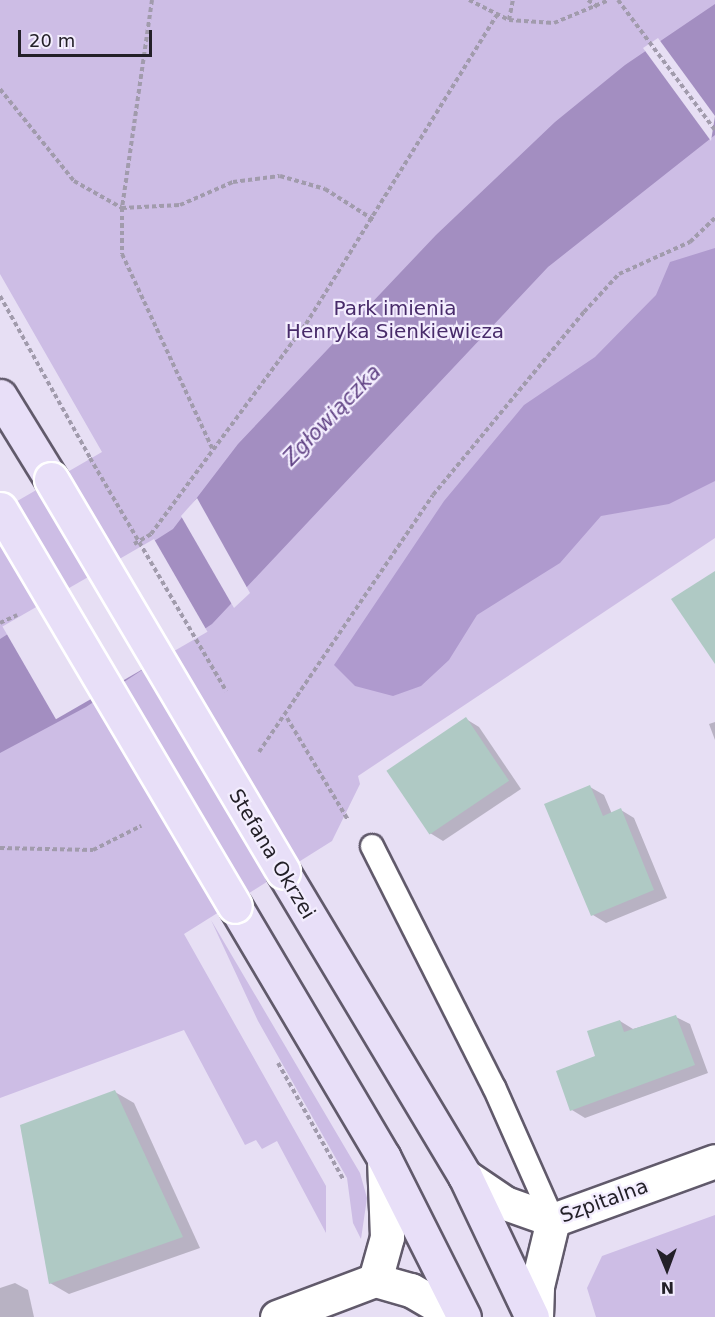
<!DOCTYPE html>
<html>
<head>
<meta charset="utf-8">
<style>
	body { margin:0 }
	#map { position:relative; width:715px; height:1317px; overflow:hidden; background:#e7dff4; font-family:"DejaVu Sans",sans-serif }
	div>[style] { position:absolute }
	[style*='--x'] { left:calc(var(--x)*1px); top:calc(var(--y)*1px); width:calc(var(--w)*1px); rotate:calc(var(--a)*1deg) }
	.green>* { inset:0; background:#cdbde5 }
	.forest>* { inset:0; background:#af9ace }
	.water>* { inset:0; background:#a38ec1 }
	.pier>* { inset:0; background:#e7dff4; transform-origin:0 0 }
	.shadow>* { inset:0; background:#0003 }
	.building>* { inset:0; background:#afc9c4; transform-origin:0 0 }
	.path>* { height:4px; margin-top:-2px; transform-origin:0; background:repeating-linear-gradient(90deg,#a19bac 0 4.5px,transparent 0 7.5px) }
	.roads { filter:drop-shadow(2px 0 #615a6b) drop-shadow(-2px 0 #615a6b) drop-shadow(0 2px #615a6b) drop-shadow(0 -2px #615a6b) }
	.lane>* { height:22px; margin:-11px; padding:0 11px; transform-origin:11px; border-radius:11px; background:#fff }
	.street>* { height:33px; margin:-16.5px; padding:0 16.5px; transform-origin:16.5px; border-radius:16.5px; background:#fff }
	.primary>* { height:33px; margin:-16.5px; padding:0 16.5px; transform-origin:16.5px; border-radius:16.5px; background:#e8dff8 }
	.path-bridge>* { height:4px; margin-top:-2px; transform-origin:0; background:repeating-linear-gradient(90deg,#a19bac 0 4.5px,transparent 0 7.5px) }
	.bridges { filter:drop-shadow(2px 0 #fff) drop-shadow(-2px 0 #fff) drop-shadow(0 2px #fff) drop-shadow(0 -2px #fff) }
	.primary-bridge>* { height:33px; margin:-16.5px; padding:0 16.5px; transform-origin:16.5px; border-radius:16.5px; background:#e8dff8 }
	span { translate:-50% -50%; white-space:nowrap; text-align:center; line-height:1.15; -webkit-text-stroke:4.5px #f3edfe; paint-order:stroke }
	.park-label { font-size:20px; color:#482b6a }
	.street-label { font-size:20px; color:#232028 }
	.water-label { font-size:21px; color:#624486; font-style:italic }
	.north { position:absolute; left:637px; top:1239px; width:60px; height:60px; -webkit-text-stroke:4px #f3edfe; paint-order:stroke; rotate:179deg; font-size:16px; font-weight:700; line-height:24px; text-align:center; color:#232028 }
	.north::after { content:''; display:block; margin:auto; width:21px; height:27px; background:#232028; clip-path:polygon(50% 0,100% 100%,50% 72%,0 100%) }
	.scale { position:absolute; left:18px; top:30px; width:134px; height:27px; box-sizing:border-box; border:3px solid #232028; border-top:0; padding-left:8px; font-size:18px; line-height:21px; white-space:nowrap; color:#232028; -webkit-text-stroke:4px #f3edfe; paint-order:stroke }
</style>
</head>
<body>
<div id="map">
	<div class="green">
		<i style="clip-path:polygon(0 0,715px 0,715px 538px,358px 776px,360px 784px,332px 841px,184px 934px,326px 1186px,326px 1233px,277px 1141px,262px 1149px,256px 1140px,245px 1145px,184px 1030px,0 1098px,0 511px,102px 452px,0 274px)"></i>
		<i style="clip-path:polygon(211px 920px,360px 1173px,367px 1198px,361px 1239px,353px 1223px,347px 1178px,258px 1021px)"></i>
		<i style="clip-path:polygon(715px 1215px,715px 1317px,596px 1317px,587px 1288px,602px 1256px)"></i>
	</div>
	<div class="forest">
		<i style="clip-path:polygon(715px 248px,715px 481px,669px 504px,601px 516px,560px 563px,477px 615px,449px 660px,421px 686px,393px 696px,355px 686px,334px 665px,444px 501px,524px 405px,595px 357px,656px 295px,670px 262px)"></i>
	</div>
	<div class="water">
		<i style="clip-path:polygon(715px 4px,715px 135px,548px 267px,212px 624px,86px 707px,0 753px,0 639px,173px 529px,238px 444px,436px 235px,555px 122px,625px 65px)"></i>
	</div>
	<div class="pier">
		<i style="clip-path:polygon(658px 38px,715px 116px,711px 141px,643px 48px)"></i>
		<i style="clip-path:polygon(197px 498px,250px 593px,234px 608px,181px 516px)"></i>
		<i style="left:154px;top:539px;width:107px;height:175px;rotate:60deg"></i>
	</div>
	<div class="shadow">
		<i style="clip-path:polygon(466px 719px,479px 727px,521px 789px,443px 841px,430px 833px,389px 771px)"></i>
		<i style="clip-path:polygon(715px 722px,715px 740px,709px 724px)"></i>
		<i style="clip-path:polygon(590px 787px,604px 795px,612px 814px,621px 810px,634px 818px,667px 898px,606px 923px,593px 915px)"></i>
		<i style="clip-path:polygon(676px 1017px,690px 1024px,708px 1073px,585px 1118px,572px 1110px,620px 1021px,633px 1029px)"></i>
		<i style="clip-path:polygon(115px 1092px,134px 1103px,200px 1248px,69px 1294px,50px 1283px)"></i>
		<i style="clip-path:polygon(15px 1283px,28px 1290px,34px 1317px,0 1317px,0 1288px)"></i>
	</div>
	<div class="building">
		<i style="clip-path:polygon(715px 571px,715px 664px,671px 599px)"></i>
		<i style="left:466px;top:717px;width:77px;height:96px;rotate:56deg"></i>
		<i style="clip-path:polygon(590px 785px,603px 816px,621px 808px,654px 890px,591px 916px,544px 804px)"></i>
		<i style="clip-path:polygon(676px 1015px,695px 1065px,570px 1111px,556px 1071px,595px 1056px,587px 1031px,620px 1020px,624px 1032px)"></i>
		<i style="clip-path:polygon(115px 1090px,183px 1237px,49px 1284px,20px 1125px)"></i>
	</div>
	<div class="path">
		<i style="--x:152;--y:0;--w:210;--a:98.2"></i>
		<i style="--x:122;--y:208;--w:46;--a:90"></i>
		<i style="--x:122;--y:254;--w:214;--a:65.1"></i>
		<i style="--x:469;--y:0;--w:45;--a:26.6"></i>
		<i style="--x:509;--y:20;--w:20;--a:-79"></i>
		<i style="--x:588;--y:0;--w:12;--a:35"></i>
		<i style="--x:618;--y:0;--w:162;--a:53.3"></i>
		<i style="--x:509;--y:20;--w:45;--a:3.8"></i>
		<i style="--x:554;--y:23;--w:60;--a:-22.7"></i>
		<i style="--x:0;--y:89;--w:118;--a:51.2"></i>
		<i style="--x:74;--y:181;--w:55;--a:29.4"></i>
		<i style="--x:122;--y:208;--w:58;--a:-3"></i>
		<i style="--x:180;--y:205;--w:58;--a:-23.5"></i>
		<i style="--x:233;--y:182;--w:47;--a:-7.3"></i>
		<i style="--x:280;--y:176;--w:47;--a:16.1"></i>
		<i style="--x:325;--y:189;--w:58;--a:32.3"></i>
		<i style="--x:0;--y:296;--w:185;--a:60.9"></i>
		<i style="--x:134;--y:544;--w:20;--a:-30"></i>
		<i style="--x:151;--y:534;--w:261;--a:-53.6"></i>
		<i style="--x:306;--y:324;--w:363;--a:-58.3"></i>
		<i style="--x:0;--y:623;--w:19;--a:-25"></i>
		<i style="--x:287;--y:718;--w:119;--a:59.1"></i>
		<i style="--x:259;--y:752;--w:310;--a:-55.9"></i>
		<i style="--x:433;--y:495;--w:237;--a:-50.5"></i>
		<i style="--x:584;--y:312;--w:52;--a:-47.4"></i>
		<i style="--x:619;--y:274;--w:78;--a:-24.3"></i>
		<i style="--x:690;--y:242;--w:35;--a:-44"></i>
		<i style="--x:0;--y:848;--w:93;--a:1.2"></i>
		<i style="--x:93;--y:850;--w:54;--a:-26.6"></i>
		<i style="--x:278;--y:1063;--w:133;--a:60.7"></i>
	</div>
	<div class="roads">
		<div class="lane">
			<i style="--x:372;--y:846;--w:270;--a:63.2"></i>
			<i style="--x:494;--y:1087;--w:145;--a:66.1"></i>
		</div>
		<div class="street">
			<i style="--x:465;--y:1176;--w:48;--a:34"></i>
			<i style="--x:505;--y:1203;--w:51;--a:19.5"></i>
			<i style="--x:553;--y:1220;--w:172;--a:-20"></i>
			<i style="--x:375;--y:1280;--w:45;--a:-74.4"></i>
			<i style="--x:387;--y:1237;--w:79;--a:-92.2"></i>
			<i style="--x:277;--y:1317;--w:105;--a:-20.7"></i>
			<i style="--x:375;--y:1280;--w:37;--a:16"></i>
			<i style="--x:411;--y:1290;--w:53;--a:30.4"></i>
			<i style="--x:536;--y:1317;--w:31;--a:-88"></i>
			<i style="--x:537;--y:1286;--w:68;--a:-76.4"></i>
		</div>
		<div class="primary">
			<i style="--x:0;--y:396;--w:97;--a:58.4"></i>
			<i style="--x:283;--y:872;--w:354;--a:59.1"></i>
			<i style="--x:465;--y:1176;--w:156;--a:64.6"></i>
			<i style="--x:235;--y:906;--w:291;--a:59.4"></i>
			<i style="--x:383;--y:1156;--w:180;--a:63.3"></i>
		</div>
	</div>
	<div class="path-bridge">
		<i style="--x:90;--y:458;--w:270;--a:59.7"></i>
	</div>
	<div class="bridges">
		<div class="primary-bridge">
			<i style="--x:51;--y:479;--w:456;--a:59.4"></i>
			<i style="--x:0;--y:509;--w:461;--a:59.4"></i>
		</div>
	</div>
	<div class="park-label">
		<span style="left:395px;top:320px">Park imienia<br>Henryka Sienkiewicza</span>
	</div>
	<div class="street-label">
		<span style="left:272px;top:854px;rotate:59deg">Stefana Okrzei</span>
		<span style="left:604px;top:1201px;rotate:-20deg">Szpitalna</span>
	</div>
	<div class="water-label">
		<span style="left:332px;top:415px;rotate:-46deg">Zgłowiączka</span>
	</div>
	<div class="north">N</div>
	<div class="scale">20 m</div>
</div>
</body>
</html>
